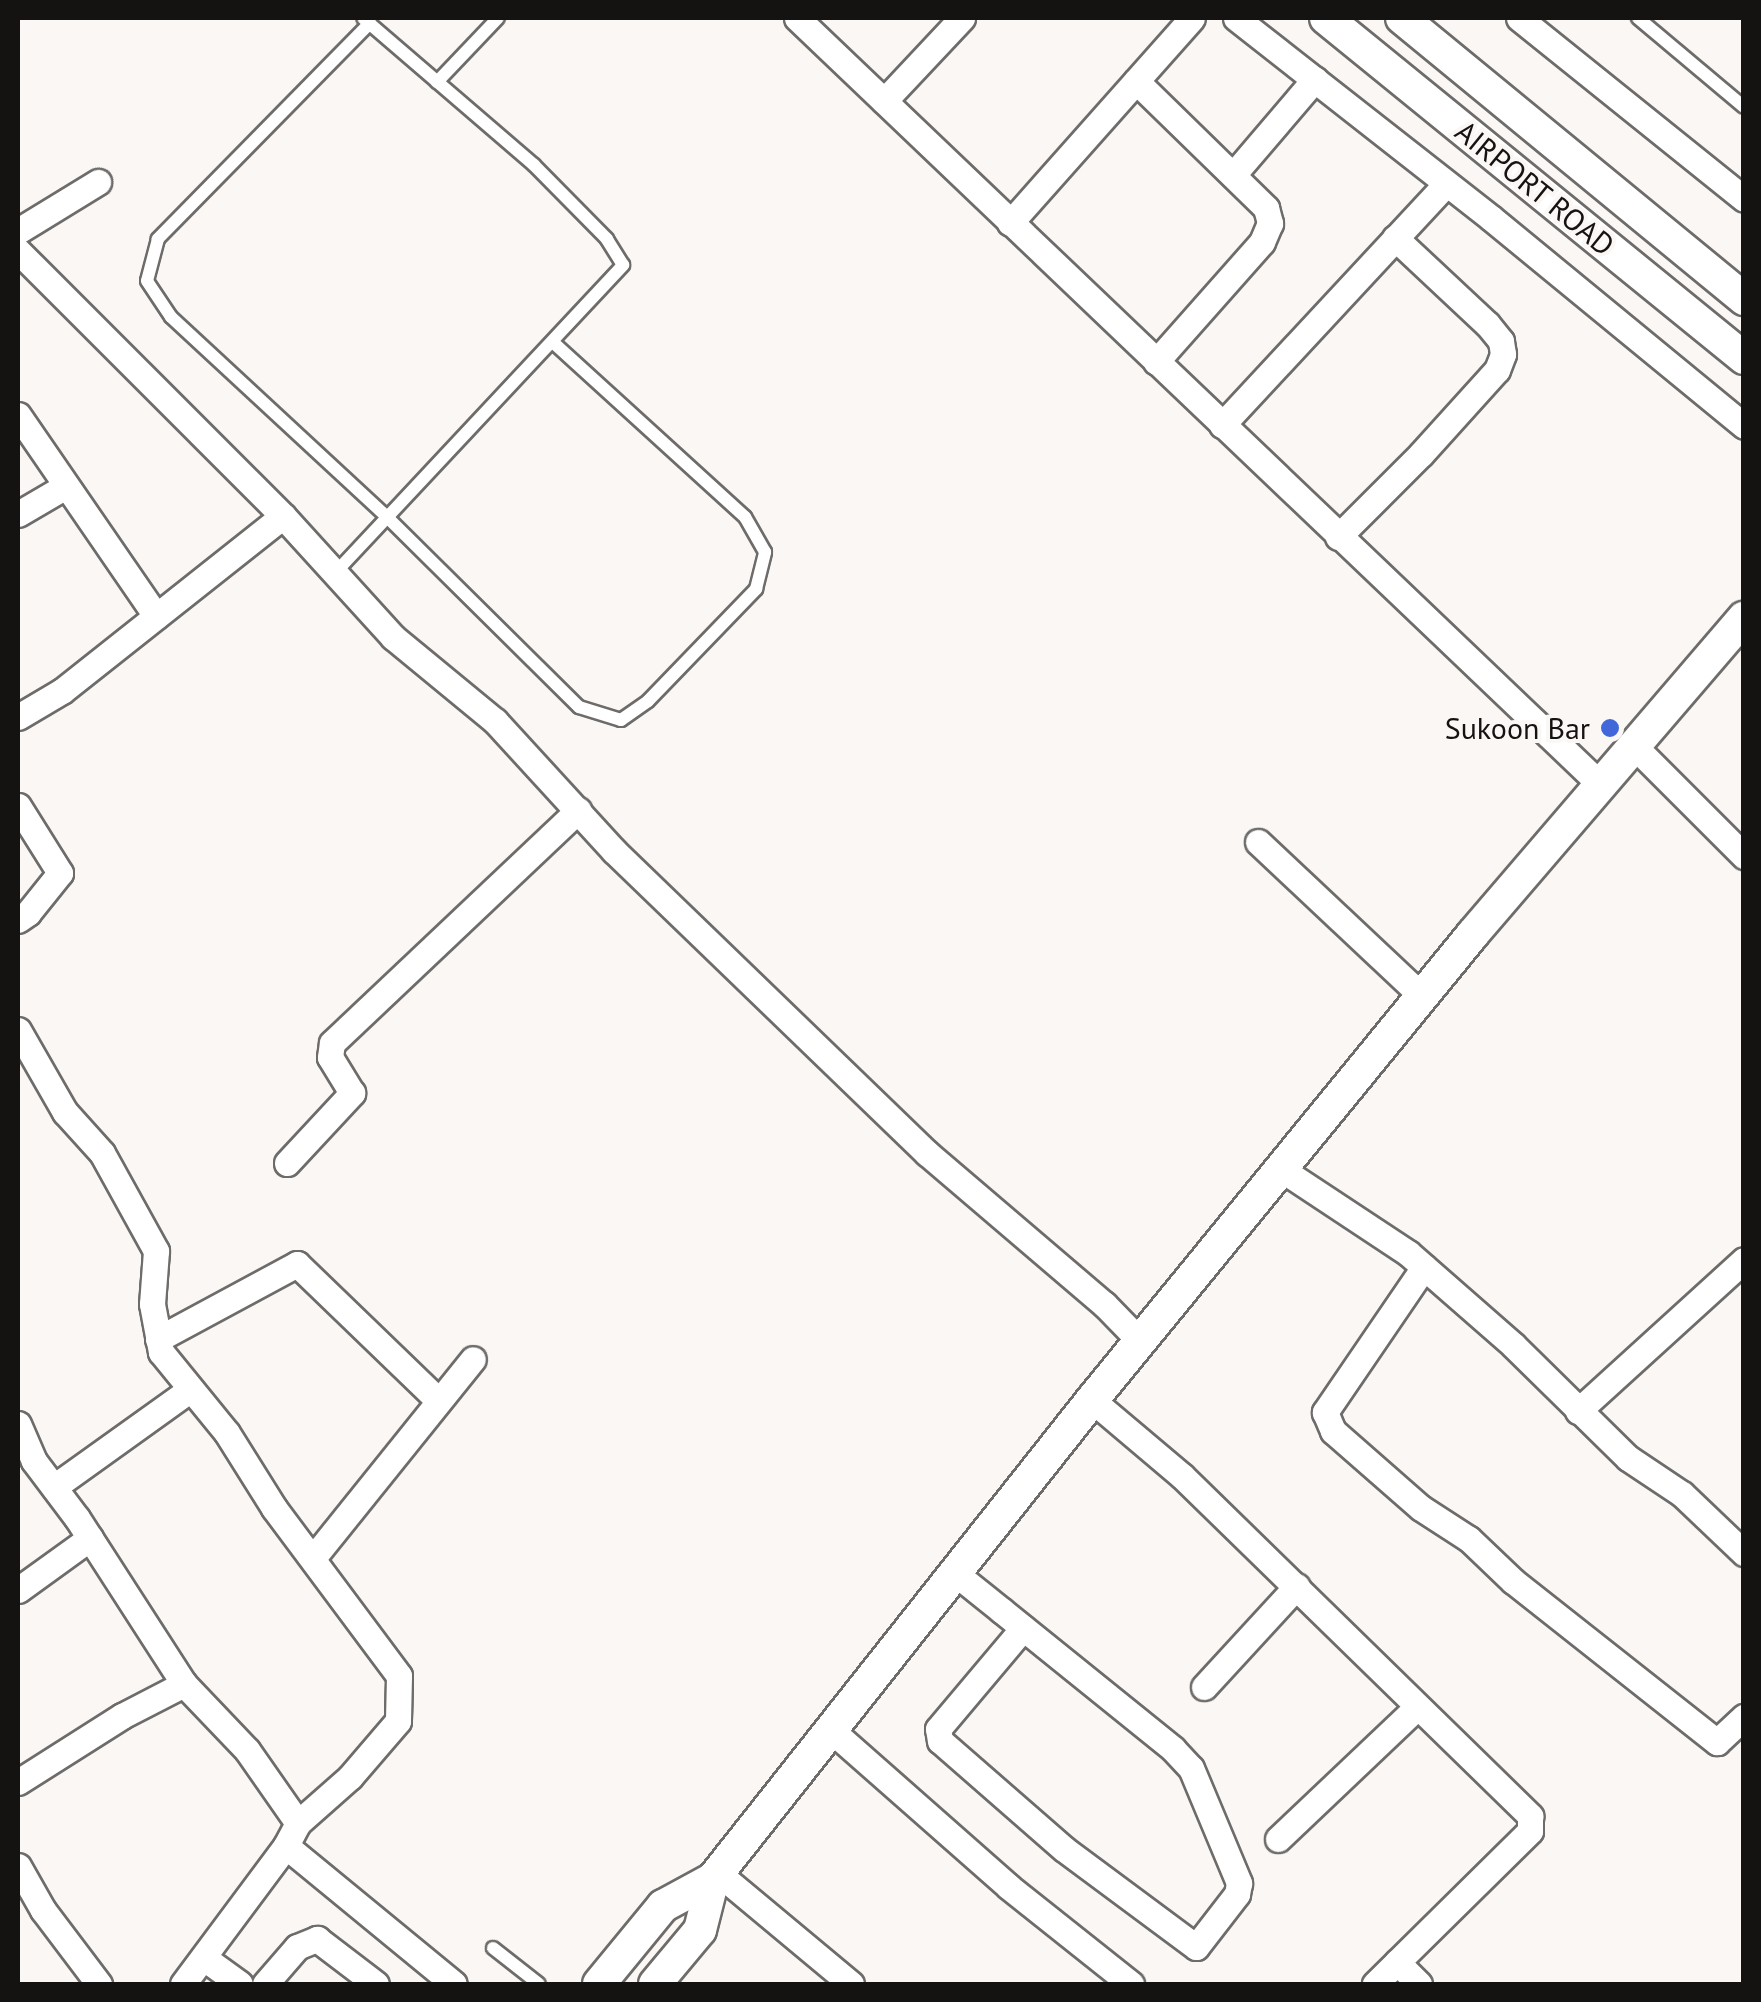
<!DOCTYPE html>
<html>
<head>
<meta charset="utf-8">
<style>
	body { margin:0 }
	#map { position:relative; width:1761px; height:2002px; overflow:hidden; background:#faf7f5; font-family:"PT Sans",sans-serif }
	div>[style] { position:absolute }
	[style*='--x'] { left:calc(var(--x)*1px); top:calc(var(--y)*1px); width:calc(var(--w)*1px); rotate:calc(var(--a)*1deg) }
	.roads { filter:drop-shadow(2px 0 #6e6c6a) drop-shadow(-2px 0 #6e6c6a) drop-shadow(0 2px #6e6c6a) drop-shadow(0 -2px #6e6c6a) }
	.service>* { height:12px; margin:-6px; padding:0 6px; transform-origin:6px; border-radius:6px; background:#fff }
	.minor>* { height:25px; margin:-12.5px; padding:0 12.5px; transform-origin:12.5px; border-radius:12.5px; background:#fff }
	.tertiary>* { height:32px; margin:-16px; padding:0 16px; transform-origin:16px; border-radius:16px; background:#fff }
	.dots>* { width:28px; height:28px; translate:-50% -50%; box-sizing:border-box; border:5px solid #faf7f5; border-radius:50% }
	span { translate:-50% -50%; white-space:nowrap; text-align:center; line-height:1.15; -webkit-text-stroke:8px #faf7f5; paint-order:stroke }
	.street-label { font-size:30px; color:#141312 }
	.poi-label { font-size:30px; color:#141312 }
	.right { translate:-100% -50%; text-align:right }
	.frame { position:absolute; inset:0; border:20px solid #141312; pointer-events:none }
</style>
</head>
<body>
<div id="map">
	<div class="roads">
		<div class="service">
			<i style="--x:1638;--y:18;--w:138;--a:40"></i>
			<i style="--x:370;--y:23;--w:303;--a:134.5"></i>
			<i style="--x:158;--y:239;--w:43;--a:104.7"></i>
			<i style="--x:147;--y:281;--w:43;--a:56.3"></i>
			<i style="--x:171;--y:317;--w:296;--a:42.8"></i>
			<i style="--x:388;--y:518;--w:269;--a:44.7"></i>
			<i style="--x:579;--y:707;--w:44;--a:17.2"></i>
			<i style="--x:621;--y:720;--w:33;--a:-35"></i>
			<i style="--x:648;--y:701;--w:156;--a:-46"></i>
			<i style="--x:756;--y:589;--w:38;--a:-76"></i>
			<i style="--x:765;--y:552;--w:40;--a:-119.7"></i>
			<i style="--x:745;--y:517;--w:260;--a:-137.7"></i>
			<i style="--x:437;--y:82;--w:88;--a:-46.4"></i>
			<i style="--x:335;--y:573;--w:422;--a:-46.9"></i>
			<i style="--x:623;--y:265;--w:31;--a:-122"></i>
			<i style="--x:607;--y:239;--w:104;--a:-134.6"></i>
			<i style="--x:534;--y:165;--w:225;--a:-139.3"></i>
			<i style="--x:493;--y:1948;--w:58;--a:38"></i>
		</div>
		<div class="minor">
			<i style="--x:797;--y:18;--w:1111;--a:43.65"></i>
			<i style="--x:1236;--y:18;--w:324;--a:38.1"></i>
			<i style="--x:1491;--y:218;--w:328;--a:39.4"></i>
			<i style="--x:1519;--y:18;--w:289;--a:38.8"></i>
			<i style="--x:1136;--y:81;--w:182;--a:44.3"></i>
			<i style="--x:1266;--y:208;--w:16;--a:75"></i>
			<i style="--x:1270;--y:223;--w:21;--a:113"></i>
			<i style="--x:1262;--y:242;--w:160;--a:131.5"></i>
			<i style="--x:884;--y:101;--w:114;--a:-46.8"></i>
			<i style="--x:1233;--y:175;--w:126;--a:-49.5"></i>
			<i style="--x:1010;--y:223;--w:274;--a:-48.4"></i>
			<i style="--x:18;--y:231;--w:94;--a:-31.5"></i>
			<i style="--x:18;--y:251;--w:375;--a:45"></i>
			<i style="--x:18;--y:415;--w:244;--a:55.5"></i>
			<i style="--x:1222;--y:425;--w:328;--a:-47.1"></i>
			<i style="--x:18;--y:514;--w:53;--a:-30.4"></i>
			<i style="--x:1338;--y:537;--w:117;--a:-45"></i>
			<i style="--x:1421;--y:454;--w:113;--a:-47.9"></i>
			<i style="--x:1497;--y:370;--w:17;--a:-69"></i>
			<i style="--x:1503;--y:354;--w:13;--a:-99"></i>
			<i style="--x:1501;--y:341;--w:22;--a:-129"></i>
			<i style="--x:1487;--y:324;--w:126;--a:-136.9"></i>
			<i style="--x:18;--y:717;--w:51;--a:-30.6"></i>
			<i style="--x:62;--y:691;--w:282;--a:-38.4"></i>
			<i style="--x:283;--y:516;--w:164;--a:47.7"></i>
			<i style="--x:393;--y:637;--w:132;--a:39.5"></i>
			<i style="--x:495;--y:721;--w:176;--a:47.5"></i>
			<i style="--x:614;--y:851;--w:435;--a:44"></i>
			<i style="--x:927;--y:1153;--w:233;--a:40.5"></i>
			<i style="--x:1104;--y:1304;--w:52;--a:45.8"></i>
			<i style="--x:1634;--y:746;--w:156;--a:45"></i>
			<i style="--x:18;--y:806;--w:79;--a:57.9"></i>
			<i style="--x:60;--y:873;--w:51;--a:128.7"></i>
			<i style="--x:28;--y:913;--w:12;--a:145"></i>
			<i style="--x:1258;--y:842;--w:225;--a:43.2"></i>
			<i style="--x:18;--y:1030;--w:95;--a:60.2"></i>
			<i style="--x:65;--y:1112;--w:55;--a:47.9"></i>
			<i style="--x:102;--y:1153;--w:112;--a:61.1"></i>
			<i style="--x:156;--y:1251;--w:53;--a:94.3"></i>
			<i style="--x:152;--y:1304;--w:49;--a:79.4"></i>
			<i style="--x:161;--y:1352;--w:104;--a:50.8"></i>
			<i style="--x:227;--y:1433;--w:89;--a:57.9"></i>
			<i style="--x:274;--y:1508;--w:209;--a:53.3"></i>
			<i style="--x:399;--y:1676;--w:45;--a:91.3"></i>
			<i style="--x:398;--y:1721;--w:74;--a:130.6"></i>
			<i style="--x:350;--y:1777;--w:69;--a:138.5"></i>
			<i style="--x:287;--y:1163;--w:96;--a:-47.1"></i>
			<i style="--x:352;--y:1093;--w:42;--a:-121.4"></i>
			<i style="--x:330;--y:1057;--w:14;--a:-82"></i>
			<i style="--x:332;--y:1043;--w:339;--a:-43.4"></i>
			<i style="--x:1281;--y:1169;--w:152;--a:33.5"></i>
			<i style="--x:1408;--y:1253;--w:140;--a:41.2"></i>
			<i style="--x:1513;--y:1345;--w:161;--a:44.5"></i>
			<i style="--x:1628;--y:1458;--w:65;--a:33.7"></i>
			<i style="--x:1682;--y:1494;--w:86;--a:43.6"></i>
			<i style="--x:1424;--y:1267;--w:176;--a:124.3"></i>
			<i style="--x:1325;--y:1412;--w:21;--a:67"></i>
			<i style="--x:1333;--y:1431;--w:117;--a:41.2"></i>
			<i style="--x:1421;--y:1508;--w:57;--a:32.9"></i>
			<i style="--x:1469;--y:1539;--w:61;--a:43.7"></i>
			<i style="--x:1513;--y:1581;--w:260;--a:38.3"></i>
			<i style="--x:1717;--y:1742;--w:37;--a:-43"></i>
			<i style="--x:158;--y:1339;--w:158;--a:-28.3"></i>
			<i style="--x:297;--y:1264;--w:197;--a:44"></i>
			<i style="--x:1092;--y:1400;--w:118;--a:40.2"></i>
			<i style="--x:1182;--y:1476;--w:487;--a:44.3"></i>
			<i style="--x:1530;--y:1816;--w:15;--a:90"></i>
			<i style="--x:1530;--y:1831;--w:218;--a:135.4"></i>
			<i style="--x:1578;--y:1411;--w:224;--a:-42.3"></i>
			<i style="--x:18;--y:1424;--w:40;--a:66.6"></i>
			<i style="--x:34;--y:1461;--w:71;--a:53"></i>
			<i style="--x:77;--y:1518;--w:197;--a:57.2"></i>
			<i style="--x:184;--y:1684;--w:91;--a:46.3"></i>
			<i style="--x:247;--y:1750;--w:89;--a:55.1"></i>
			<i style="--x:298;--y:1823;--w:26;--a:118"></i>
			<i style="--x:286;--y:1846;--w:217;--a:39.4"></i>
			<i style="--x:54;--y:1487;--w:168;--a:-35.6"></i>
			<i style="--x:313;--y:1558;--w:255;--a:-51.2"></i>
			<i style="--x:955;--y:1573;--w:59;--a:38.8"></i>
			<i style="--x:1001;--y:1610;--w:221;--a:38.9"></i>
			<i style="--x:1173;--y:1749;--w:26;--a:47"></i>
			<i style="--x:1191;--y:1768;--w:125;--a:67.3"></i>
			<i style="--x:1239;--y:1883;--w:11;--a:100"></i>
			<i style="--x:1237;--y:1894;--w:67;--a:127.7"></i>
			<i style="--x:1196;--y:1947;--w:164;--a:-143.4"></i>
			<i style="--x:1064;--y:1849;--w:164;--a:-138.9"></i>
			<i style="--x:940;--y:1741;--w:12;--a:-99"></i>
			<i style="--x:938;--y:1729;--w:132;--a:-49.9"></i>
			<i style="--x:18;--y:1590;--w:89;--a:-35.8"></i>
			<i style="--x:1204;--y:1687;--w:137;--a:-47.4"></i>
			<i style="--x:831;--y:1730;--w:237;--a:41.4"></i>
			<i style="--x:1009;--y:1887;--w:156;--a:38.5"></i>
			<i style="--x:18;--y:1782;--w:123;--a:-32.4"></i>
			<i style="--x:122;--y:1716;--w:70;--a:-27.3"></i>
			<i style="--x:1278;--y:1839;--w:192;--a:-43.5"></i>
			<i style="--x:18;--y:1866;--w:51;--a:60.4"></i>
			<i style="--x:43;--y:1910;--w:93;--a:52.9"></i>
			<i style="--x:718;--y:1873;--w:173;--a:39.8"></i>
			<i style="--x:204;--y:1958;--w:44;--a:35.8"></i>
			<i style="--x:1397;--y:1962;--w:31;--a:45"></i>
			<i style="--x:183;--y:1984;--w:172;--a:-53.3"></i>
			<i style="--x:265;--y:1984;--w:49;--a:-49.1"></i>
			<i style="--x:297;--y:1947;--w:22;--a:-22"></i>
			<i style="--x:317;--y:1939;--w:74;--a:37.3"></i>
		</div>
		<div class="tertiary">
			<i style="--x:1326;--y:18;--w:539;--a:39.12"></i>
			<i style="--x:1402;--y:18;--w:443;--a:39.4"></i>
			<i style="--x:599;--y:1984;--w:101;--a:-50.6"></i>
			<i style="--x:663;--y:1906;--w:57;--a:-28.4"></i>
			<i style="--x:655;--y:1984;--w:70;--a:-50.2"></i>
			<i style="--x:700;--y:1930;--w:53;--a:-75.7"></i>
			<i style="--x:713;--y:1879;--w:611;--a:-51.65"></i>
			<i style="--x:1092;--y:1400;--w:601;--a:-50.74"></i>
			<i style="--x:1472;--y:935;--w:418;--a:-49.4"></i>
		</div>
	</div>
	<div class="dots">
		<i style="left:1610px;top:728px;background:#4267d9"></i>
	</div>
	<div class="street-label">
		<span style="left:1535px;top:188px;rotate:39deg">AIRPORT ROAD</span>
	</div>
	<div class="poi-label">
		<span class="right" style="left:1590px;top:728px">Sukoon Bar</span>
	</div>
	<div class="frame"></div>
</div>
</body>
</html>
